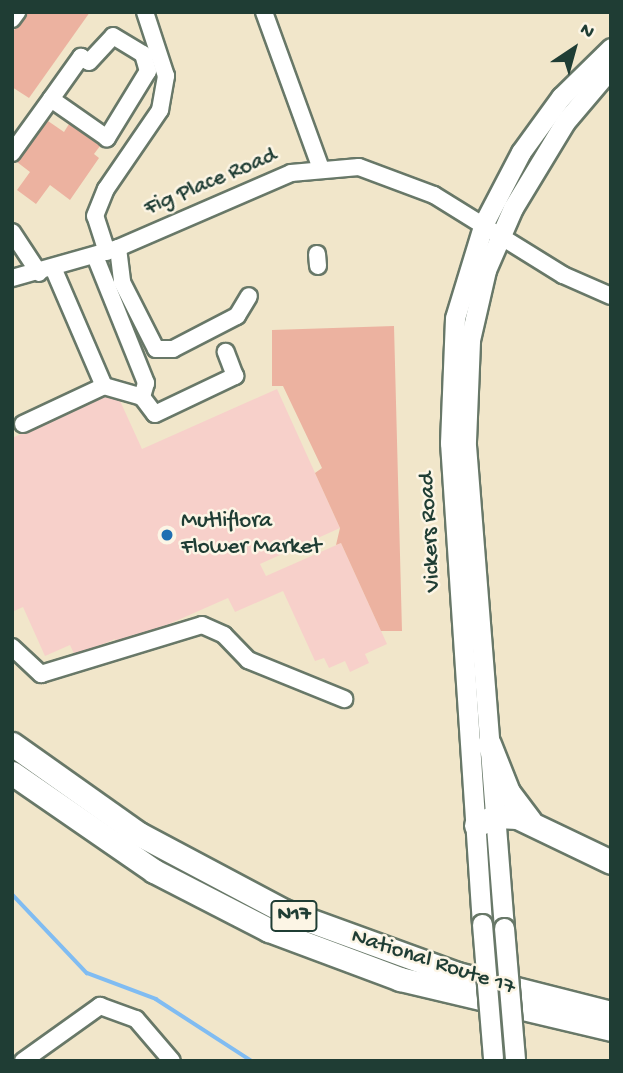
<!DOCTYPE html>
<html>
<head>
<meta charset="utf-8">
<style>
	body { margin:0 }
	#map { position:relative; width:623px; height:1073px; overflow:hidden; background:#f1e6ca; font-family:"Gochi Hand",sans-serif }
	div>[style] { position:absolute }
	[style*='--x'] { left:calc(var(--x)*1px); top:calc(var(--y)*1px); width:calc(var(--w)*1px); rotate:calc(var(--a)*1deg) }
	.built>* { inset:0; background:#f7d0ca }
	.stream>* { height:3.5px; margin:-1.75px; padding:0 1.75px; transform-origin:1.75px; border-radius:1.75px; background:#80bcf2 }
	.building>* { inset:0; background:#ecb2a0 }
	.roads { filter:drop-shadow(2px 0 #687868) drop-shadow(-2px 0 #687868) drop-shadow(0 2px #687868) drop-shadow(0 -2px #687868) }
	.minor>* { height:16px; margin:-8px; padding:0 8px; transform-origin:8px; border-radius:8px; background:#fff }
	.major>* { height:19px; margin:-9.5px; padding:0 9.5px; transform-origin:9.5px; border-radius:9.5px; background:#fff }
	.highway>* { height:23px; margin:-11.5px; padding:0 11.5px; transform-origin:11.5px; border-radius:11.5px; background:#fff }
	.bridges { filter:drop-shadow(2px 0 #687868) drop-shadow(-2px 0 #687868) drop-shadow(0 2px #687868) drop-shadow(0 -2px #687868) }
	.major-bridge>* { height:19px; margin:-9.5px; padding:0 9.5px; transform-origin:9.5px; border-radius:9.5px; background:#fff }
	.dots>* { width:19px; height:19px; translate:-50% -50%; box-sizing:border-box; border:4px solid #fcf5e5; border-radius:50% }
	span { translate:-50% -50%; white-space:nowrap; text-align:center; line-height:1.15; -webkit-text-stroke:5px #fcf5e5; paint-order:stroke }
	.shield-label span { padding:2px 5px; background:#fcf5e5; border:2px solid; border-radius:5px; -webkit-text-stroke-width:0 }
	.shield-label { font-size:21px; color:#1f3d34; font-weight:700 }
	.street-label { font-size:23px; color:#1f3d34 }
	.poi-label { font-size:23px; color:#1f3d34 }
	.left { translate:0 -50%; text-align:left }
	.frame { position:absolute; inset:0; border:14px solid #1f3d34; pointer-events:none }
	.north { position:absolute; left:539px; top:14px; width:70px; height:70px; -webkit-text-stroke:5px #fcf5e5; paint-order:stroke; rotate:36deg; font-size:19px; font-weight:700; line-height:28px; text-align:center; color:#1f3d34 }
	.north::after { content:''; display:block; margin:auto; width:24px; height:32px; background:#1f3d34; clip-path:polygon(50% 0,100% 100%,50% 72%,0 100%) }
</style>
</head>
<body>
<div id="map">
	<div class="built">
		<i style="clip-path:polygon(277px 389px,340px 528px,260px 564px,266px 576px,341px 543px,387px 644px,365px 654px,369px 663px,350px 672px,345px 661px,329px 668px,324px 658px,315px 661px,283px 591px,235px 612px,228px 598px,119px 646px,115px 639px,75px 656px,70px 645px,45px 656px,23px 607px,12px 612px,12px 438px,116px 392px,142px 449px)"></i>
	</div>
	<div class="stream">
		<i style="--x:12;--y:894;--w:109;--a:46.5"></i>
		<i style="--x:87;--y:973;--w:74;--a:20.6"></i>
		<i style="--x:156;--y:999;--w:114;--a:32.9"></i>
	</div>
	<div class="building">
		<i style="clip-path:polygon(27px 12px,90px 12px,29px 98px,12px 87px,12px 33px)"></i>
		<i style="clip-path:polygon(48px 121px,64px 132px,69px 124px,100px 146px,94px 154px,99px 158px,70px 200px,50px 185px,36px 204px,17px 190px,30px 172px,17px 162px)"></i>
		<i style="clip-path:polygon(394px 326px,402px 631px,381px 631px,341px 543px,336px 545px,340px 528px,315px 473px,322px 468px,283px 386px,272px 386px,272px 330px)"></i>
	</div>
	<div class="roads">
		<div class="minor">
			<i style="--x:264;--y:12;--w:167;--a:70"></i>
			<i style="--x:12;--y:19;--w:9;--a:-54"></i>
			<i style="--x:12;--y:153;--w:67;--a:-54.2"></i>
			<i style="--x:51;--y:99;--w:52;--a:-54.5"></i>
			<i style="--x:81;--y:57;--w:9;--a:32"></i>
			<i style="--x:89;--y:62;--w:35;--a:-47"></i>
			<i style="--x:113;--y:36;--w:35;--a:31"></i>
			<i style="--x:143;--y:54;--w:18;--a:74"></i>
			<i style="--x:148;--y:71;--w:79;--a:121.5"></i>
			<i style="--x:107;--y:138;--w:68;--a:-145.1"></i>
			<i style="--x:12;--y:232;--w:49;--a:56.6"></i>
			<i style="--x:118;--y:248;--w:34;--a:83"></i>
			<i style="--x:122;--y:282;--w:75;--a:63.1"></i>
			<i style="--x:156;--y:349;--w:17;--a:0"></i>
			<i style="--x:173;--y:349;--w:72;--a:-27.3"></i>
			<i style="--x:237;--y:316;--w:23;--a:-59"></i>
			<i style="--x:107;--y:252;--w:38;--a:-108"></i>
			<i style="--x:95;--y:216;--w:29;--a:-68"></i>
			<i style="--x:106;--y:189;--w:96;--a:-55.6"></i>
			<i style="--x:160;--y:110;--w:35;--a:-80"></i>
			<i style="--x:166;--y:76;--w:67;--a:-108.2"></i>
			<i style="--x:317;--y:254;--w:12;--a:85"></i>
			<i style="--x:95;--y:256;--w:137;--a:68.1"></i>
			<i style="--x:146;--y:383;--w:15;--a:106"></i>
			<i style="--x:54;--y:270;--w:126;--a:66.7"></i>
			<i style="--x:12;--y:278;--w:110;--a:-15.8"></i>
			<i style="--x:118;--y:248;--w:189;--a:-23.4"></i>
			<i style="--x:291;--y:173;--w:68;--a:-5"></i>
			<i style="--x:359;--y:167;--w:80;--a:20.5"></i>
			<i style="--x:434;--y:195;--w:152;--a:31.8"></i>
			<i style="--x:563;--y:275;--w:52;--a:23.6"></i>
			<i style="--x:104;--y:386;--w:40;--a:16"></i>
			<i style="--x:142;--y:397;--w:21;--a:53"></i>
			<i style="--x:155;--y:414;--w:89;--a:-25.4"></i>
			<i style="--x:235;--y:376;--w:26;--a:-111"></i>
			<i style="--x:23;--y:424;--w:89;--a:-25.1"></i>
			<i style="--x:12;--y:647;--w:40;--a:43"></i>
			<i style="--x:41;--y:674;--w:168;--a:-16.9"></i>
			<i style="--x:202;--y:625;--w:24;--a:24"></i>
			<i style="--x:224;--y:635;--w:35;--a:46"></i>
			<i style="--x:248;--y:660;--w:104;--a:22.1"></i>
			<i style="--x:23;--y:1061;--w:95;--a:-35.5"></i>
			<i style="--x:100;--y:1006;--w:38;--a:20"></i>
			<i style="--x:136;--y:1019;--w:55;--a:49.4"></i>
		</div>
		<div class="major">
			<i style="--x:482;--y:924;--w:482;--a:-93.8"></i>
			<i style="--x:450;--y:443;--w:125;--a:-87.7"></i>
			<i style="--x:455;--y:318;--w:99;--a:-73"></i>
			<i style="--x:484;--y:223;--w:80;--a:-62.5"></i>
			<i style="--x:521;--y:152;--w:68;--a:-54"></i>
			<i style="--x:561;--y:97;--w:70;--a:-44.4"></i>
			<i style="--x:504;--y:928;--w:488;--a:-94.5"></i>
			<i style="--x:466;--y:441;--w:101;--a:-87.7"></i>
			<i style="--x:470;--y:340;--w:72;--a:-77.1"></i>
			<i style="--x:486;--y:270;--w:68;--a:-66.5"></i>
			<i style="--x:513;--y:208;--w:100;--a:-58.8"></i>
			<i style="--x:565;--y:122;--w:71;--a:-49.6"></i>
		</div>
		<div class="highway">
			<i style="--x:12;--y:744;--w:156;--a:35.3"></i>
			<i style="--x:139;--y:834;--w:164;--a:28"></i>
			<i style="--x:284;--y:911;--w:184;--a:20"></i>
			<i style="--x:457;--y:974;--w:159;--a:14.2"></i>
			<i style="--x:489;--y:744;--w:52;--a:68.4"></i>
			<i style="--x:508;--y:792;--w:36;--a:53"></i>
			<i style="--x:12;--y:773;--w:173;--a:34.6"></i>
			<i style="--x:154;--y:871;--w:129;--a:27.2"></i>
			<i style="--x:269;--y:930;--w:140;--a:20.5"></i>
			<i style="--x:400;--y:979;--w:217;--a:13.3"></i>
			<i style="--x:476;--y:825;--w:22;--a:-24"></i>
			<i style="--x:496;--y:816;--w:21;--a:3"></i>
			<i style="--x:517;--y:817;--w:104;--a:25.6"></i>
		</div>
	</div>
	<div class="bridges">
		<div class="major-bridge">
			<i style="--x:482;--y:924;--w:134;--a:85.3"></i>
			<i style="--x:504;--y:928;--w:132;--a:85.2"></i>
		</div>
	</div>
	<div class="dots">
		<i style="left:167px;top:535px;background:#1f6fb2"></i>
	</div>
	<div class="shield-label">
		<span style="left:294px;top:916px">N17</span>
	</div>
	<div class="street-label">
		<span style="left:211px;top:183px;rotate:-23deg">Fig Place Road</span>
		<span style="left:431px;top:532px;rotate:-93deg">Vickers Road</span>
		<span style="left:433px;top:963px;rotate:18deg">National Route 17</span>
	</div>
	<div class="poi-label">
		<span class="left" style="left:181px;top:535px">Mutliflora<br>Flower Market</span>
	</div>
	<div class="frame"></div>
	<div class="north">N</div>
</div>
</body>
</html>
